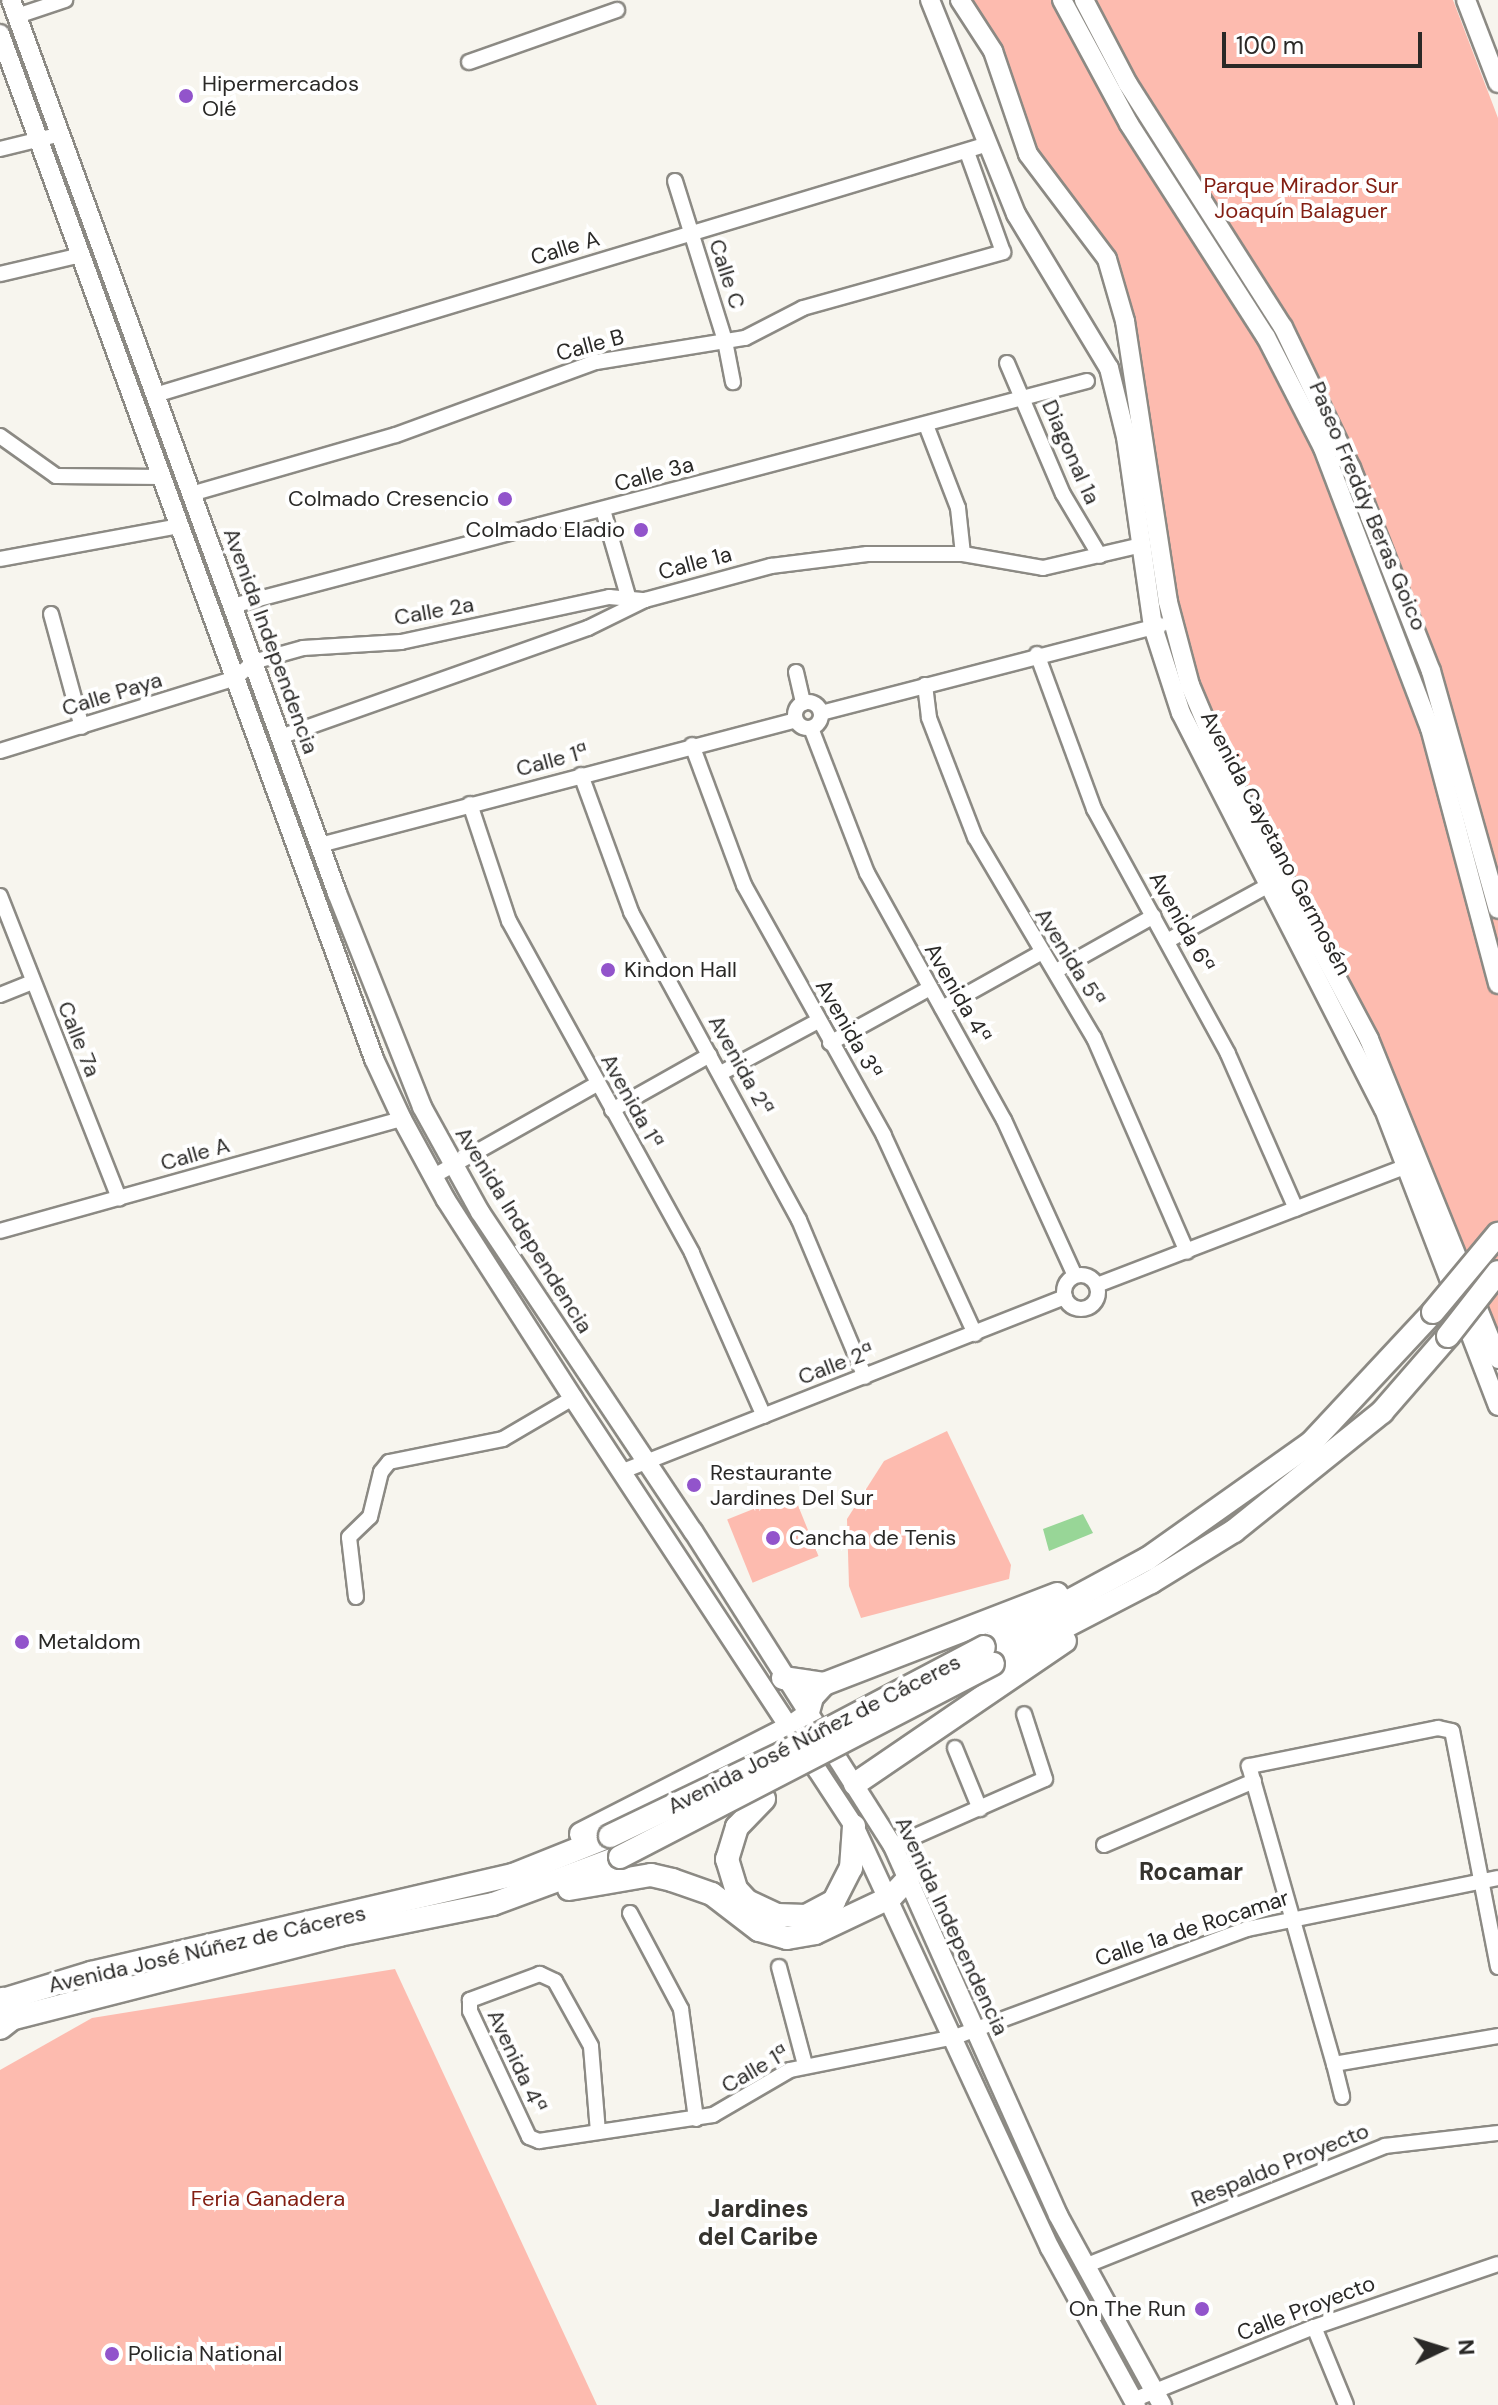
<!DOCTYPE html>
<html>
<head>
<meta charset="utf-8">
<style>
	body { margin:0 }
	#map { position:relative; width:1498px; height:2405px; overflow:hidden; background:#f7f5ee; font-family:"DM Sans",sans-serif }
	div>[style] { position:absolute }
	[style*='--x'] { left:calc(var(--x)*1px); top:calc(var(--y)*1px); width:calc(var(--w)*1px); rotate:calc(var(--a)*1deg) }
	.green>* { inset:0; background:#fdbbaf; transform-origin:0 0 }
	.water>* { inset:0; background:#98d697 }
	.roads { filter:drop-shadow(2px 0 #8c8a84) drop-shadow(-2px 0 #8c8a84) drop-shadow(0 2px #8c8a84) drop-shadow(0 -2px #8c8a84) }
	.street>* { height:14px; margin:-7px; padding:0 7px; transform-origin:7px; border-radius:7px; background:#fff }
	.street>.ring { margin:-7px; padding:0; box-sizing:content-box; background:none; border:14px solid #fff; border-radius:50% }
	.secondary>* { height:18px; margin:-9px; padding:0 9px; transform-origin:9px; border-radius:9px; background:#fff }
	.primary>* { height:22px; margin:-11px; padding:0 11px; transform-origin:11px; border-radius:11px; background:#fff }
	.highway>* { height:24px; margin:-12px; padding:0 12px; transform-origin:12px; border-radius:12px; background:#fff }
	.bridges { filter:drop-shadow(2px 0 #8c8a84) drop-shadow(-2px 0 #8c8a84) drop-shadow(0 2px #8c8a84) drop-shadow(0 -2px #8c8a84) }
	.primary-bridge>* { height:22px; margin:-11px; padding:0 11px; transform-origin:11px; border-radius:11px; background:#fff }
	.dots>* { width:22px; height:22px; translate:-50% -50%; box-sizing:border-box; border:4px solid #fff; border-radius:50% }
	span { translate:-50% -50%; white-space:nowrap; text-align:center; line-height:1.15; -webkit-text-stroke:8px #fff; paint-order:stroke }
	.poi-label { font-size:22px; color:#2a2927 }
	.left { translate:0 -50%; text-align:left }
	.right { translate:-100% -50%; text-align:right }
	.park-label { font-size:22px; color:#831e12 }
	.street-label { font-size:22px; color:#2a2927 }
	.neighbourhood-label { font-size:24px; color:#35332e; font-weight:700 }
	.north { position:absolute; left:1402px; top:2309px; width:80px; height:80px; -webkit-text-stroke:6px #fff; paint-order:stroke; rotate:86deg; font-size:22px; font-weight:700; line-height:32px; text-align:center; color:#2a2927 }
	.north::after { content:''; display:block; margin:auto; width:28px; height:36px; background:#2a2927; clip-path:polygon(50% 0,100% 100%,50% 72%,0 100%) }
	.scale { position:absolute; left:1222px; top:32px; width:200px; height:36px; box-sizing:border-box; border:4px solid #2a2927; border-top:0; padding-left:10px; font-size:24px; line-height:28px; white-space:nowrap; color:#2a2927; -webkit-text-stroke:6px #fff; paint-order:stroke }
</style>
</head>
<body>
<div id="map">
	<div class="green">
		<i style="clip-path:polygon(970px 0,1453px 0,1498px 118px,1498px 1341px,1393px 1076px,1239px 785px,1184px 655px,1105px 242px,1038px 161px)"></i>
		<i style="clip-path:polygon(947px 1431px,1011px 1565px,1009px 1579px,861px 1618px,849px 1586px,847px 1519px,884px 1461px)"></i>
		<i style="left:793px;top:1493px;width:68px;height:71px;rotate:68deg"></i>
		<i style="clip-path:polygon(395px 1969px,597px 2405px,0 2405px,0 2070px,92px 2018px)"></i>
	</div>
	<div class="water">
		<i style="clip-path:polygon(1083px 1514px,1093px 1533px,1049px 1551px,1043px 1529px)"></i>
	</div>
	<div class="roads">
		<div class="street">
			<i style="--x:17;--y:16;--w:51;--a:-18.4"></i>
			<i style="--x:469;--y:62;--w:157;--a:-19.4"></i>
			<i style="--x:0;--y:149;--w:63;--a:-13.8"></i>
			<i style="--x:675;--y:181;--w:168;--a:72.6"></i>
			<i style="--x:725;--y:341;--w:42;--a:79"></i>
			<i style="--x:0;--y:274;--w:83;--a:-13.2"></i>
			<i style="--x:1007;--y:363;--w:142;--a:66.9"></i>
			<i style="--x:1063;--y:494;--w:72;--a:59.2"></i>
			<i style="--x:155;--y:395;--w:870;--a:-16.77"></i>
			<i style="--x:926;--y:425;--w:89;--a:68.9"></i>
			<i style="--x:958;--y:508;--w:46;--a:83.8"></i>
			<i style="--x:0;--y:436;--w:69;--a:35.5"></i>
			<i style="--x:56;--y:476;--w:106;--a:0.5"></i>
			<i style="--x:191;--y:494;--w:213;--a:-16.1"></i>
			<i style="--x:396;--y:435;--w:213;--a:-20.1"></i>
			<i style="--x:596;--y:362;--w:151;--a:-9.2"></i>
			<i style="--x:745;--y:338;--w:65;--a:-27.3"></i>
			<i style="--x:803;--y:308;--w:208;--a:-15.6"></i>
			<i style="--x:1003;--y:252;--w:106;--a:-109.8"></i>
			<i style="--x:603;--y:510;--w:90;--a:73.8"></i>
			<i style="--x:0;--y:559;--w:183;--a:-10.4"></i>
			<i style="--x:232;--y:606;--w:884;--a:-14.74"></i>
			<i style="--x:51;--y:614;--w:117;--a:74.7"></i>
			<i style="--x:1037;--y:654;--w:165;--a:69.8"></i>
			<i style="--x:1094;--y:809;--w:279;--a:61.3"></i>
			<i style="--x:1228;--y:1054;--w:169;--a:66.3"></i>
			<i style="--x:796;--y:672;--w:32;--a:77"></i>
			<i style="--x:925;--y:685;--w:33;--a:83"></i>
			<i style="--x:929;--y:718;--w:128;--a:68.9"></i>
			<i style="--x:975;--y:837;--w:234;--a:59.4"></i>
			<i style="--x:1094;--y:1038;--w:233;--a:66.5"></i>
			<i class="ring" style="left:795px;top:702px;width:12px;height:12px"></i>
			<i style="--x:821;--y:713;--w:351;--a:-14.5"></i>
			<i style="--x:811;--y:728;--w:155;--a:68.9"></i>
			<i style="--x:867;--y:873;--w:282;--a:61"></i>
			<i style="--x:1004;--y:1120;--w:171;--a:65.5"></i>
			<i style="--x:280;--y:737;--w:327;--a:-19.5"></i>
			<i style="--x:588;--y:628;--w:64;--a:-26.2"></i>
			<i style="--x:645;--y:600;--w:131;--a:-15.1"></i>
			<i style="--x:771;--y:566;--w:97;--a:-7.1"></i>
			<i style="--x:867;--y:554;--w:96;--a:0"></i>
			<i style="--x:963;--y:554;--w:81;--a:9.9"></i>
			<i style="--x:1043;--y:568;--w:102;--a:-13.1"></i>
			<i style="--x:692;--y:745;--w:149;--a:69.6"></i>
			<i style="--x:744;--y:885;--w:287;--a:60.8"></i>
			<i style="--x:884;--y:1136;--w:218;--a:65.3"></i>
			<i style="--x:0;--y:751;--w:247;--a:-17.2"></i>
			<i style="--x:236;--y:678;--w:23;--a:-43"></i>
			<i style="--x:253;--y:662;--w:52;--a:-15.6"></i>
			<i style="--x:303;--y:648;--w:98;--a:-3.5"></i>
			<i style="--x:401;--y:642;--w:213;--a:-12.2"></i>
			<i style="--x:609;--y:597;--w:36;--a:5"></i>
			<i style="--x:581;--y:775;--w:146;--a:69.9"></i>
			<i style="--x:631;--y:912;--w:351;--a:61.4"></i>
			<i style="--x:799;--y:1220;--w:170;--a:67.2"></i>
			<i style="--x:470;--y:804;--w:123;--a:71.6"></i>
			<i style="--x:509;--y:921;--w:379;--a:61.1"></i>
			<i style="--x:692;--y:1253;--w:178;--a:66.2"></i>
			<i style="--x:320;--y:845;--w:491;--a:-14.7"></i>
			<i style="--x:0;--y:896;--w:325;--a:68.5"></i>
			<i style="--x:1167;--y:941;--w:124;--a:-28.8"></i>
			<i style="--x:1056;--y:971;--w:112;--a:-29.3"></i>
			<i style="--x:0;--y:995;--w:35;--a:-22"></i>
			<i style="--x:942;--y:1008;--w:115;--a:-29.2"></i>
			<i style="--x:830;--y:1043;--w:114;--a:-28.8"></i>
			<i style="--x:721;--y:1073;--w:108;--a:-28.2"></i>
			<i style="--x:612;--y:1110;--w:112;--a:-29.3"></i>
			<i style="--x:432;--y:1177;--w:189;--a:-29.4"></i>
			<i style="--x:0;--y:1231;--w:417;--a:-15.6"></i>
			<i class="ring" style="left:1064px;top:1275px;width:20px;height:20px"></i>
			<i style="--x:1097;--y:1285;--w:340;--a:-21"></i>
			<i style="--x:623;--y:1471;--w:475;--a:-21.5"></i>
			<i style="--x:356;--y:1597;--w:60;--a:-96.7"></i>
			<i style="--x:349;--y:1537;--w:29;--a:-44"></i>
			<i style="--x:370;--y:1517;--w:46;--a:-76.3"></i>
			<i style="--x:381;--y:1472;--w:13;--a:-51"></i>
			<i style="--x:389;--y:1462;--w:116;--a:-11.4"></i>
			<i style="--x:503;--y:1439;--w:81;--a:-30.4"></i>
			<i style="--x:955;--y:1748;--w:66;--a:67.7"></i>
			<i style="--x:1104;--y:1845;--w:163;--a:-23.1"></i>
			<i style="--x:893;--y:1846;--w:166;--a:-23.8"></i>
			<i style="--x:1045;--y:1779;--w:68;--a:-107.9"></i>
			<i style="--x:630;--y:1913;--w:109;--a:62"></i>
			<i style="--x:681;--y:2009;--w:111;--a:82.2"></i>
			<i style="--x:779;--y:1967;--w:101;--a:75.1"></i>
			<i style="--x:1498;--y:1967;--w:240;--a:-101"></i>
			<i style="--x:1452;--y:1731;--w:14;--a:-168"></i>
			<i style="--x:1438;--y:1728;--w:193;--a:168.6"></i>
			<i style="--x:1249;--y:1766;--w:310;--a:74.1"></i>
			<i style="--x:1334;--y:2064;--w:166;--a:-9.7"></i>
			<i style="--x:1334;--y:2064;--w:34;--a:76"></i>
			<i style="--x:598;--y:2132;--w:86;--a:-94.7"></i>
			<i style="--x:591;--y:2046;--w:74;--a:-119"></i>
			<i style="--x:555;--y:1981;--w:17;--a:-155"></i>
			<i style="--x:540;--y:1974;--w:75;--a:159.6"></i>
			<i style="--x:470;--y:2000;--w:11;--a:90"></i>
			<i style="--x:470;--y:2011;--w:139;--a:64.9"></i>
			<i style="--x:529;--y:2137;--w:11;--a:22"></i>
			<i style="--x:539;--y:2141;--w:176;--a:-8.5"></i>
			<i style="--x:713;--y:2115;--w:89;--a:-30.3"></i>
			<i style="--x:790;--y:2070;--w:168;--a:-11.3"></i>
			<i style="--x:955;--y:2037;--w:311;--a:-20.3"></i>
			<i style="--x:1247;--y:1929;--w:256;--a:-11.5"></i>
			<i style="--x:1085;--y:2266;--w:323;--a:-21.8"></i>
			<i style="--x:1385;--y:2146;--w:114;--a:-6.6"></i>
			<i style="--x:1314;--y:2327;--w:84;--a:67.7"></i>
			<i style="--x:1133;--y:2400;--w:195;--a:-22"></i>
			<i style="--x:1314;--y:2327;--w:194;--a:-18.9"></i>
		</div>
		<div class="secondary">
			<i style="--x:11;--y:0;--w:951;--a:69.94"></i>
			<i style="--x:337;--y:893;--w:230;--a:68.3"></i>
			<i style="--x:422;--y:1107;--w:120;--a:61.1"></i>
			<i style="--x:480;--y:1212;--w:384;--a:56.3"></i>
			<i style="--x:693;--y:1531;--w:373;--a:57.6"></i>
			<i style="--x:893;--y:1846;--w:404;--a:65.9"></i>
			<i style="--x:1058;--y:2215;--w:217;--a:61.3"></i>
			<i style="--x:930;--y:0;--w:231;--a:68.1"></i>
			<i style="--x:1016;--y:214;--w:180;--a:58.9"></i>
			<i style="--x:1109;--y:368;--w:71;--a:76.2"></i>
			<i style="--x:1126;--y:437;--w:192;--a:81.9"></i>
			<i style="--x:1153;--y:627;--w:90;--a:72"></i>
			<i style="--x:1181;--y:713;--w:445;--a:62.9"></i>
			<i style="--x:1384;--y:1109;--w:318;--a:69"></i>
			<i style="--x:960;--y:0;--w:61;--a:57.1"></i>
			<i style="--x:993;--y:51;--w:109;--a:71.2"></i>
			<i style="--x:1028;--y:154;--w:131;--a:53"></i>
			<i style="--x:1107;--y:259;--w:65;--a:73.8"></i>
			<i style="--x:1125;--y:321;--w:284;--a:81.3"></i>
			<i style="--x:1168;--y:602;--w:86;--a:75.2"></i>
			<i style="--x:1190;--y:685;--w:92;--a:67"></i>
			<i style="--x:1226;--y:770;--w:305;--a:62"></i>
			<i style="--x:1369;--y:1039;--w:345;--a:68"></i>
			<i style="--x:1062;--y:0;--w:141;--a:61.6"></i>
			<i style="--x:1129;--y:124;--w:253;--a:57.3"></i>
			<i style="--x:1266;--y:337;--w:125;--a:62.8"></i>
			<i style="--x:1323;--y:448;--w:300;--a:69.1"></i>
			<i style="--x:1430;--y:728;--w:265;--a:75.1"></i>
			<i style="--x:1084;--y:0;--w:95;--a:62.4"></i>
			<i style="--x:1128;--y:84;--w:288;--a:57.5"></i>
			<i style="--x:1283;--y:327;--w:157;--a:64.3"></i>
			<i style="--x:1351;--y:468;--w:218;--a:68.5"></i>
			<i style="--x:1431;--y:671;--w:247;--a:74.3"></i>
			<i style="--x:1466;--y:0;--w:89;--a:68.9"></i>
			<i style="--x:0;--y:34;--w:1091;--a:69.95"></i>
			<i style="--x:374;--y:1059;--w:66;--a:65"></i>
			<i style="--x:402;--y:1119;--w:92;--a:61.5"></i>
			<i style="--x:446;--y:1200;--w:235;--a:57.3"></i>
			<i style="--x:573;--y:1398;--w:512;--a:56.71"></i>
			<i style="--x:854;--y:1826;--w:465;--a:65.1"></i>
			<i style="--x:1050;--y:2248;--w:179;--a:61.3"></i>
		</div>
		<div class="primary">
			<i style="--x:984;--y:1647;--w:185;--a:-28.4"></i>
			<i style="--x:1147;--y:1559;--w:201;--a:-35.3"></i>
			<i style="--x:1311;--y:1443;--w:179;--a:-47"></i>
			<i style="--x:993;--y:1664;--w:178;--a:-27.4"></i>
			<i style="--x:1151;--y:1582;--w:97;--a:-31.6"></i>
			<i style="--x:1234;--y:1531;--w:190;--a:-38.8"></i>
			<i style="--x:1382;--y:1412;--w:101;--a:-49"></i>
			<i style="--x:783;--y:1678;--w:41;--a:8.3"></i>
			<i style="--x:824;--y:1684;--w:250;--a:-21.1"></i>
			<i style="--x:855;--y:1784;--w:254;--a:-34.3"></i>
			<i style="--x:764;--y:1799;--w:39;--a:134"></i>
			<i style="--x:737;--y:1827;--w:34;--a:107"></i>
			<i style="--x:727;--y:1859;--w:31;--a:73"></i>
			<i style="--x:736;--y:1889;--w:16;--a:47"></i>
			<i style="--x:747;--y:1901;--w:33;--a:25"></i>
			<i style="--x:777;--y:1915;--w:29;--a:2"></i>
			<i style="--x:806;--y:1916;--w:32;--a:-28"></i>
			<i style="--x:834;--y:1901;--w:37;--a:-63"></i>
			<i style="--x:851;--y:1868;--w:42;--a:-85.9"></i>
			<i style="--x:581;--y:1834;--w:236;--a:-27"></i>
			<i style="--x:791;--y:1727;--w:19;--a:-35"></i>
			<i style="--x:807;--y:1716;--w:20;--a:-75"></i>
			<i style="--x:812;--y:1697;--w:18;--a:-47"></i>
			<i style="--x:569;--y:1889;--w:83;--a:-9.7"></i>
			<i style="--x:651;--y:1875;--w:22;--a:13"></i>
			<i style="--x:672;--y:1880;--w:42;--a:19.3"></i>
			<i style="--x:712;--y:1894;--w:59;--a:37.5"></i>
			<i style="--x:759;--y:1930;--w:29;--a:16"></i>
			<i style="--x:787;--y:1938;--w:28;--a:-10"></i>
			<i style="--x:815;--y:1933;--w:84;--a:-25.3"></i>
			<i style="--x:891;--y:1897;--w:25;--a:-47"></i>
			<i style="--x:3;--y:2000;--w:92;--a:-17.1"></i>
			<i style="--x:91;--y:1973;--w:433;--a:-13.1"></i>
			<i style="--x:513;--y:1875;--w:105;--a:-21.9"></i>
			<i style="--x:10;--y:2019;--w:340;--a:-14.3"></i>
			<i style="--x:339;--y:1935;--w:157;--a:-11.4"></i>
			<i style="--x:493;--y:1904;--w:135;--a:-20.3"></i>
		</div>
		<div class="highway">
			<i style="--x:0;--y:2002;--w:4;--a:-34"></i>
			<i style="--x:0;--y:2027;--w:13;--a:-39"></i>
		</div>
	</div>
	<div class="bridges">
		<div class="primary-bridge">
			<i style="--x:1433;--y:1312;--w:102;--a:-50.2"></i>
			<i style="--x:1448;--y:1336;--w:81;--a:-52"></i>
			<i style="--x:610;--y:1836;--w:192;--a:-25.6"></i>
			<i style="--x:783;--y:1753;--w:227;--a:-27.8"></i>
			<i style="--x:620;--y:1857;--w:420;--a:-27.4"></i>
		</div>
	</div>
	<div class="dots">
		<i style="left:186px;top:96px;background:#9254cb"></i>
		<i style="left:505px;top:499px;background:#9254cb"></i>
		<i style="left:641px;top:530px;background:#9254cb"></i>
		<i style="left:608px;top:970px;background:#9254cb"></i>
		<i style="left:694px;top:1485px;background:#9254cb"></i>
		<i style="left:773px;top:1538px;background:#9254cb"></i>
		<i style="left:22px;top:1642px;background:#9254cb"></i>
		<i style="left:1202px;top:2309px;background:#9254cb"></i>
		<i style="left:112px;top:2354px;background:#9254cb"></i>
	</div>
	<div class="poi-label">
		<span class="left" style="left:202px;top:96px">Hipermercados<br>Olé</span>
		<span class="right" style="left:489px;top:499px">Colmado Cresencio</span>
		<span class="right" style="left:625px;top:530px">Colmado Eladio</span>
		<span class="left" style="left:624px;top:970px">Kindon Hall</span>
		<span class="left" style="left:710px;top:1485px">Restaurante<br>Jardines Del Sur</span>
		<span class="left" style="left:789px;top:1538px">Cancha de Tenis</span>
		<span class="left" style="left:38px;top:1642px">Metaldom</span>
		<span class="right" style="left:1186px;top:2309px">On The Run</span>
		<span class="left" style="left:128px;top:2354px">Policia National</span>
	</div>
	<div class="park-label">
		<span style="left:1301px;top:198px">Parque Mirador Sur<br>Joaquín Balaguer</span>
		<span style="left:268px;top:2199px">Feria Ganadera</span>
	</div>
	<div class="street-label">
		<span style="left:565px;top:248px;rotate:-17deg">Calle A</span>
		<span style="left:727px;top:274px;rotate:72deg">Calle C</span>
		<span style="left:590px;top:345px;rotate:-15deg">Calle B</span>
		<span style="left:1071px;top:452px;rotate:66deg">Diagonal 1a</span>
		<span style="left:654px;top:474px;rotate:-15deg">Calle 3a</span>
		<span style="left:1368px;top:506px;rotate:67deg">Paseo Freddy Beras Goico</span>
		<span style="left:695px;top:563px;rotate:-15deg">Calle 1a</span>
		<span style="left:434px;top:611px;rotate:-10deg">Calle 2a</span>
		<span style="left:271px;top:641px;rotate:70deg">Avenida Independencia</span>
		<span style="left:112px;top:694px;rotate:-17deg">Calle Paya</span>
		<span style="left:552px;top:760px;rotate:-15deg">Calle 1ª</span>
		<span style="left:1276px;top:843px;rotate:62deg">Avenida Cayetano Germosén</span>
		<span style="left:1182px;top:922px;rotate:61deg">Avenida 6ª</span>
		<span style="left:1070px;top:957px;rotate:58deg">Avenida 5ª</span>
		<span style="left:958px;top:993px;rotate:60deg">Avenida 4ª</span>
		<span style="left:849px;top:1029px;rotate:60deg">Avenida 3ª</span>
		<span style="left:79px;top:1039px;rotate:68deg">Calle 7a</span>
		<span style="left:741px;top:1065px;rotate:61deg">Avenida 2ª</span>
		<span style="left:632px;top:1101px;rotate:61deg">Avenida 1ª</span>
		<span style="left:195px;top:1154px;rotate:-16deg">Calle A</span>
		<span style="left:524px;top:1230px;rotate:58deg">Avenida Independencia</span>
		<span style="left:836px;top:1364px;rotate:-21deg">Calle 2ª</span>
		<span style="left:814px;top:1734px;rotate:-27deg">Avenida José Núñez de Cáceres</span>
		<span style="left:952px;top:1926px;rotate:65deg">Avenida Independencia</span>
		<span style="left:1192px;top:1928px;rotate:-18deg">Calle 1a de Rocamar</span>
		<span style="left:207px;top:1949px;rotate:-13deg">Avenida José Núñez de Cáceres</span>
		<span style="left:517px;top:2061px;rotate:65deg">Avenida 4ª</span>
		<span style="left:755px;top:2069px;rotate:-30deg">Calle 1ª</span>
		<span style="left:1280px;top:2165px;rotate:-22deg">Respaldo Proyecto</span>
		<span style="left:1306px;top:2308px;rotate:-21deg">Calle Proyecto</span>
	</div>
	<div class="neighbourhood-label">
		<span style="left:1191px;top:1872px">Rocamar</span>
		<span style="left:758px;top:2223px">Jardines<br>del Caribe</span>
	</div>
	<div class="north">N</div>
	<div class="scale">100 m</div>
</div>
</body>
</html>
